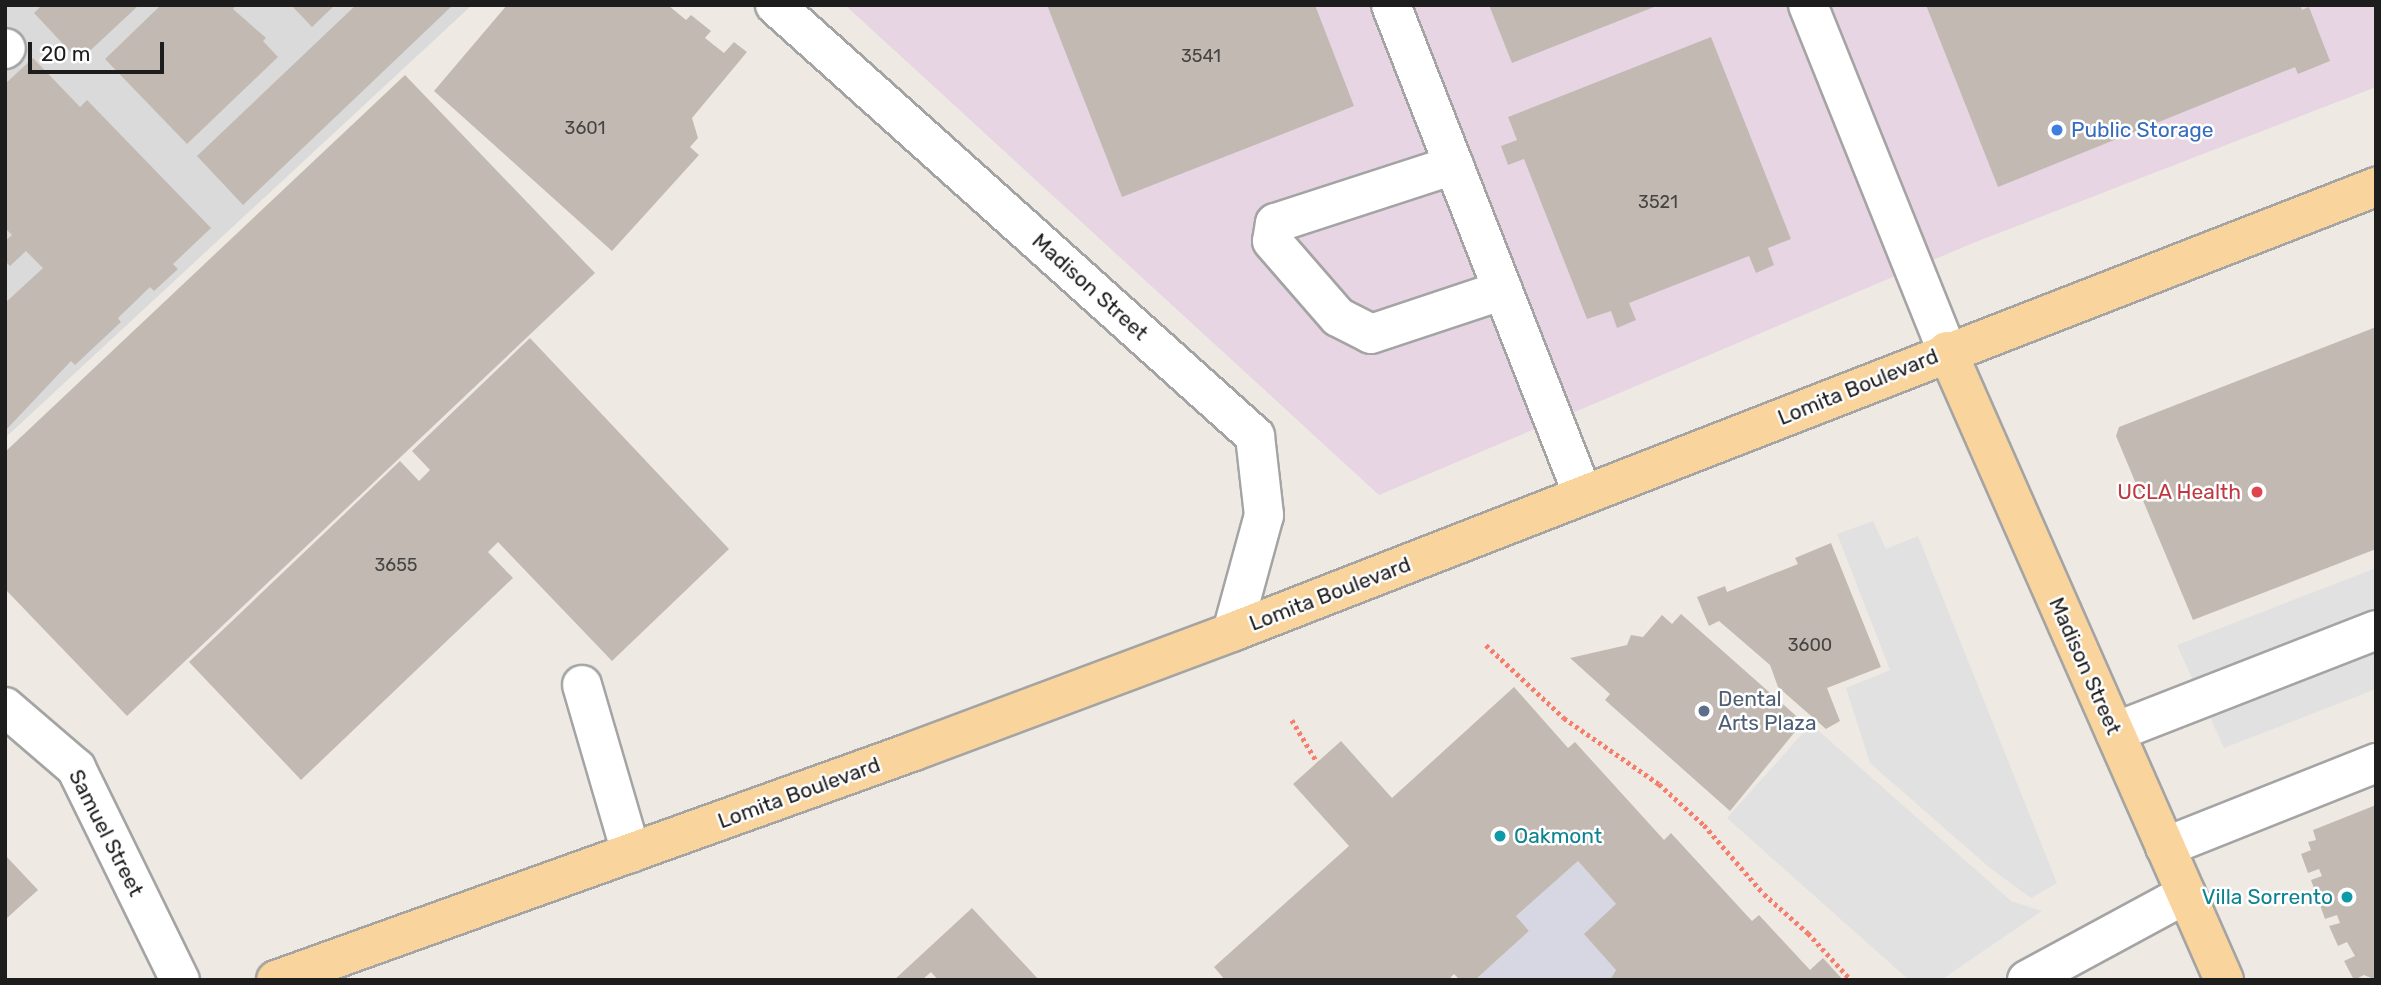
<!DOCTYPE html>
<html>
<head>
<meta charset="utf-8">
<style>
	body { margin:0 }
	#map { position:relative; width:2381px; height:985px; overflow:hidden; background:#eeeae3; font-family:Rubik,sans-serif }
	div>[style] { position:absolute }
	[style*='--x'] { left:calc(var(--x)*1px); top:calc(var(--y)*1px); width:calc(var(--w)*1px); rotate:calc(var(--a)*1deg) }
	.residential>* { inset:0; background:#dbdada }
	.industrial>* { inset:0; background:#e7d5e3 }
	.parking>* { inset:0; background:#e1e1e1 }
	.plaza>* { inset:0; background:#d7d7e3 }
	.building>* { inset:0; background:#c2bab2 }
	.path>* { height:4.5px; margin-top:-2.25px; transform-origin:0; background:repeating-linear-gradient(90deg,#f57f6c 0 3.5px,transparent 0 7px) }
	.roads { filter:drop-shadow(2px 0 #a4a4a4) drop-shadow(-2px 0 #a4a4a4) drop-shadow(0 2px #a4a4a4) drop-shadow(0 -2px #a4a4a4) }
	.minor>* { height:38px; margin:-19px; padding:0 19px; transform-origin:19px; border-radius:19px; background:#fff }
	.major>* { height:38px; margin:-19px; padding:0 19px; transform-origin:19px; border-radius:19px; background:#f9d49c }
	.dots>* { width:19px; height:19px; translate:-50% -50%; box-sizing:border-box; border:4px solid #fff; border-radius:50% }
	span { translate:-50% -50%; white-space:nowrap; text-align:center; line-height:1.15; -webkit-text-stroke:5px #fff; paint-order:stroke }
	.number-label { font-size:18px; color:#464442 }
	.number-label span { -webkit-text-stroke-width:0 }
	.shop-label { font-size:21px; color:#366cbe }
	.left { translate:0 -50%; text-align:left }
	.street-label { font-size:21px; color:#1d1d1d }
	.health-label { font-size:21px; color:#be3a42 }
	.right { translate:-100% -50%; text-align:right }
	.service-label { font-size:21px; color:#4e5e75 }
	.culture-label { font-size:21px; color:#0d838f }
	.frame { position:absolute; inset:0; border:7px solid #1d1d1d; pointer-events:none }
	.scale { position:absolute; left:28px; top:42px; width:136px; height:32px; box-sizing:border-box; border:4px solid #1d1d1d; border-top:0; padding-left:9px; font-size:21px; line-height:24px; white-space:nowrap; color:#1d1d1d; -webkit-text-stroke:5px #fff; paint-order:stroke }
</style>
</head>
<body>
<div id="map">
	<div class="residential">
		<i style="clip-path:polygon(5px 5px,472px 5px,5px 438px)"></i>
	</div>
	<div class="industrial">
		<i style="clip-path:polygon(845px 5px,2376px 5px,2376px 87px,1973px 243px,1379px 495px)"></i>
	</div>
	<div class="parking">
		<i style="clip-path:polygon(1873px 521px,1886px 549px,1918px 536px,2057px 883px,2031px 898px,1990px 868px,1870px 763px,1846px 688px,1890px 670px,1837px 534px)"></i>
		<i style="clip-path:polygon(2376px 568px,2376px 689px,2224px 748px,2177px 645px)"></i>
		<i style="clip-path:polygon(1811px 724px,2011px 901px,2042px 911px,1941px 980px,1909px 980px,1727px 818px)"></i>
	</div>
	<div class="plaza">
		<i style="clip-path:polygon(1578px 861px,1616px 904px,1616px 970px,1610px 980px,1475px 980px,1529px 931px,1516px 916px)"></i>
	</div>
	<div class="building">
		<i style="clip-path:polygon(42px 5px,139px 5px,79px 61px,34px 13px)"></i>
		<i style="clip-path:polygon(161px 5px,236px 5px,233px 9px,266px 38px,263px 41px,278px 57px,187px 144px,105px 59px)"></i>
		<i style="clip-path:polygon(291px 5px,335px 5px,312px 27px)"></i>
		<i style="clip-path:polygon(356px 5px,453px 5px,243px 205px,197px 156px)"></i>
		<i style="clip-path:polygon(507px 5px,668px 5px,686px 20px,691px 15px,711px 31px,705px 38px,724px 53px,734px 42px,747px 52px,692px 118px,698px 138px,690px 147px,699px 155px,612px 251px,434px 91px)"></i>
		<i style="clip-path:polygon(1047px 5px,1315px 5px,1354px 106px,1122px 197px)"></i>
		<i style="clip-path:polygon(1489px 5px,1659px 5px,1512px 63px)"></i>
		<i style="clip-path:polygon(1926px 5px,2300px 5px,2302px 10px,2309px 7px,2330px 61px,2298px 74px,2295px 67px,1998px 187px)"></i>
		<i style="clip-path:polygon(1711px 37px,1791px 239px,1768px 248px,1774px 265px,1756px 273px,1749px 256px,1629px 303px,1636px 320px,1617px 328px,1611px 311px,1587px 319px,1524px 159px,1508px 165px,1501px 146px,1517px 140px,1508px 117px)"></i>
		<i style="clip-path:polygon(33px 58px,80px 107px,87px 100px,211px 228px,173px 264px,178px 269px,154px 291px,150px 287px,118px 318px,121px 322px,75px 365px,71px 361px,5px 431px,5px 303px,43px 268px,26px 251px,10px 266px,5px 261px,5px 241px,12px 235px,5px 228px,5px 84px)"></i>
		<i style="clip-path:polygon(405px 75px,595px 273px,127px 716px,5px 589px,5px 452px)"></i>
		<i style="clip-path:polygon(2376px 327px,2376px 549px,2193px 620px,2116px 436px,2119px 427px)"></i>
		<i style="clip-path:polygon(530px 338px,729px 549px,612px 661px,498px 542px,488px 552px,513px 578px,301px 780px,189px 662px,400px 461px,419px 481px,430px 470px,412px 451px)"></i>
		<i style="clip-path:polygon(1831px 543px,1881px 667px,1827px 688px,1840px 721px,1826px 729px,1778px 687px,1770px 665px,1719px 621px,1709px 626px,1697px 597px,1725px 586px,1727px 592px,1798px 564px,1795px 558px)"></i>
		<i style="clip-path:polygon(1681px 614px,1803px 722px,1730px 811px,1605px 700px,1610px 694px,1570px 658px,1627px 645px,1631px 635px,1643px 637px,1662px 615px,1672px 624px)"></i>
		<i style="clip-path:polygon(1514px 687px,1568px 748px,1575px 742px,1664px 840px,1671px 833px,1752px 921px,1759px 915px,1810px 970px,1823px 958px,1843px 980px,1610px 980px,1616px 970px,1584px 934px,1616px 904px,1578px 861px,1516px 916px,1529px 931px,1475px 980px,1460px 980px,1454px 974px,1448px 980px,1225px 980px,1214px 967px,1349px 846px,1293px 784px,1341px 741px,1392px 798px)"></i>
		<i style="clip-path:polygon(2376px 805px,2376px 980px,2364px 975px,2354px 980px,2344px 961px,2355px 956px,2347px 942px,2338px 946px,2329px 926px,2340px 923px,2337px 915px,2325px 919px,2311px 880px,2322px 876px,2319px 869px,2308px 873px,2301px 854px,2311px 850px,2308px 842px,2316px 840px,2313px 830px)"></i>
		<i style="clip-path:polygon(5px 855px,38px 890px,7px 918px,5px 916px)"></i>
		<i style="clip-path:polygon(972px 908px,1039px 980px,938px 980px,931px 972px,922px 980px,894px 980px)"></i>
	</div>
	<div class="path">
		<i style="--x:1486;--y:645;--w:107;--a:43.1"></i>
		<i style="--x:1564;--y:718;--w:116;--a:34.8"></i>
		<i style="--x:1659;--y:784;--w:61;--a:42.3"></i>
		<i style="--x:1704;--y:825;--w:91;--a:49"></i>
		<i style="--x:1764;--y:894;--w:59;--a:41.6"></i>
		<i style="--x:1808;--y:933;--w:64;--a:47.5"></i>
		<i style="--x:1292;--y:720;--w:49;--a:59.2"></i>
	</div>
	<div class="roads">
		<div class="minor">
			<i style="--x:775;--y:5;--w:645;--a:41.92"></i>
			<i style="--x:1255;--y:436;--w:80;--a:83.5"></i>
			<i style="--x:1264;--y:515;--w:121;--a:105.3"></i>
			<i style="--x:1391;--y:5;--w:526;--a:68.6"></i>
			<i style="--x:1808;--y:5;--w:373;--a:68.1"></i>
			<i style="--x:5;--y:49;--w:1;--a:-45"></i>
			<i style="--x:1454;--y:165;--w:188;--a:162"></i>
			<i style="--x:1275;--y:223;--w:18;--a:99"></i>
			<i style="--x:1272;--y:241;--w:101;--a:49"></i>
			<i style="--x:1338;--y:317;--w:37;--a:27"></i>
			<i style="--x:1371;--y:334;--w:139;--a:-18.4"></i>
			<i style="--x:582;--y:685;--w:175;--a:73.7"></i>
			<i style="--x:5;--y:707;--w:94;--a:40.7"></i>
			<i style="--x:76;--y:768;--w:236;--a:63.9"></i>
			<i style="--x:2115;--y:732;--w:280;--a:-21.3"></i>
			<i style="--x:2165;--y:847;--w:227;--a:-21.7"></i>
			<i style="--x:2027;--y:980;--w:181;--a:-28.4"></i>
		</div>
		<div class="major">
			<i style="--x:1947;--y:351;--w:687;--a:66.23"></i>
			<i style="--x:276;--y:980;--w:678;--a:-19.74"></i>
			<i style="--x:914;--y:751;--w:340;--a:-20.5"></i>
			<i style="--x:1232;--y:632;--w:1228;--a:-21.26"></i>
		</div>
	</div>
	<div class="dots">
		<i style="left:2057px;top:130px;background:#3f7fe0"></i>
		<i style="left:2257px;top:492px;background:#e0444e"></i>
		<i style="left:1704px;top:711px;background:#5c6f8a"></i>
		<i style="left:1500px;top:836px;background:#0f9aa8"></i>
		<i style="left:2347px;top:897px;background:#0f9aa8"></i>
	</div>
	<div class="number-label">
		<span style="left:1201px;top:56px">3541</span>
		<span style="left:585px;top:128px">3601</span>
		<span style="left:1658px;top:202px">3521</span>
		<span style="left:396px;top:565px">3655</span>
		<span style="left:1810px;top:645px">3600</span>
	</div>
	<div class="shop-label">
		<span class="left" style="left:2071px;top:130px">Public Storage</span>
	</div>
	<div class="street-label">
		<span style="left:1090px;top:287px;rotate:42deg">Madison Street</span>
		<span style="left:1858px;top:387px;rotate:-22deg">Lomita Boulevard</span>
		<span style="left:1330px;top:594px;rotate:-21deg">Lomita Boulevard</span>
		<span style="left:2085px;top:666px;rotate:66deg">Madison Street</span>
		<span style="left:799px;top:793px;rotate:-20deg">Lomita Boulevard</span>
		<span style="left:106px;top:833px;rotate:63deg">Samuel Street</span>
	</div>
	<div class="health-label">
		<span class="right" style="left:2241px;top:492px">UCLA Health</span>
	</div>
	<div class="service-label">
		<span class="left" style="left:1718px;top:711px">Dental<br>Arts Plaza</span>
	</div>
	<div class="culture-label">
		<span class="left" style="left:1514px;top:836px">Oakmont</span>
		<span class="right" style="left:2333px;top:897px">Villa Sorrento</span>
	</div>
	<div class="frame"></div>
	<div class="scale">20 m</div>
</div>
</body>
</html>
